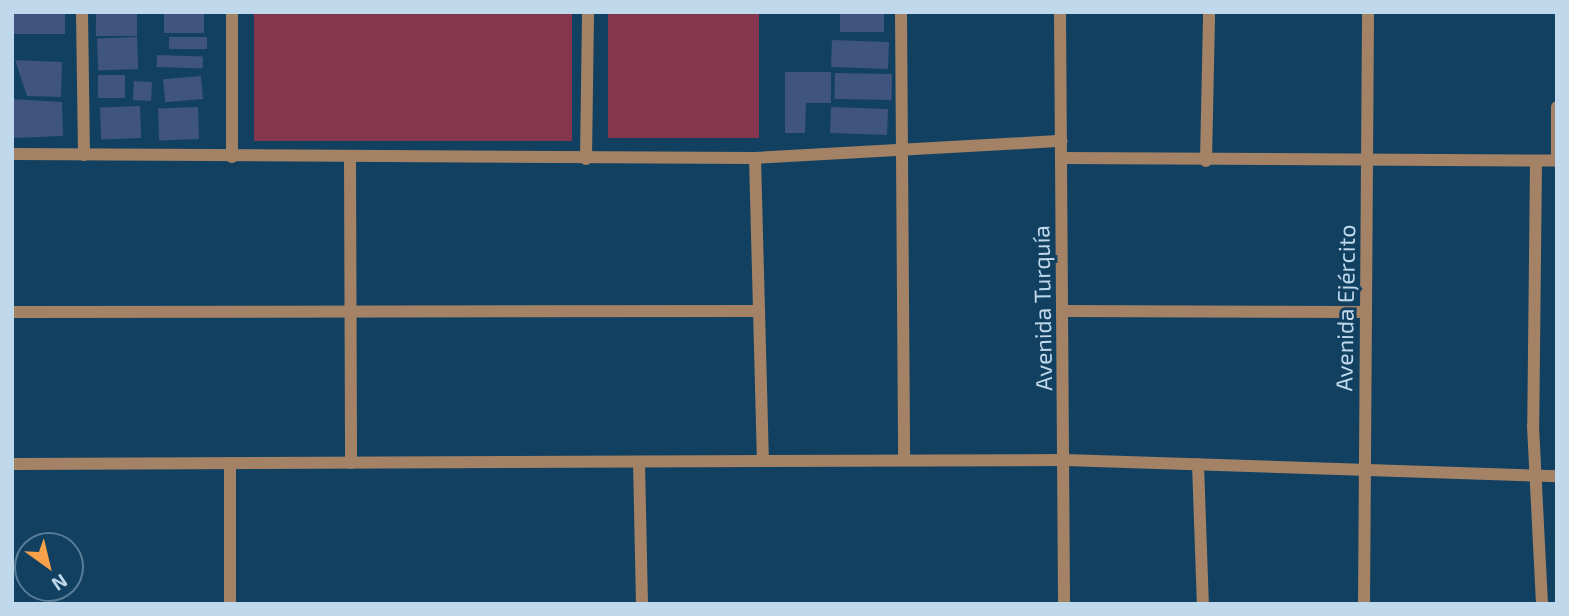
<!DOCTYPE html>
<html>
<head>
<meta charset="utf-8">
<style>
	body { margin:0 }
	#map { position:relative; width:1569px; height:616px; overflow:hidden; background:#124060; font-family:"Exo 2",sans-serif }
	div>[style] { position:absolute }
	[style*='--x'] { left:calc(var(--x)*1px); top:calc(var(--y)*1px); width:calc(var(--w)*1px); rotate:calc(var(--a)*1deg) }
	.green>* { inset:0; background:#86354f; transform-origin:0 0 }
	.building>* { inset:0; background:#3f547e; transform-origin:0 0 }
	.minor>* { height:12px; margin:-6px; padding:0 6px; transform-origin:6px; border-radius:6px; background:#a48265 }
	span { translate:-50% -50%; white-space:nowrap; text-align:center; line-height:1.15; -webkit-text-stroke:6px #124060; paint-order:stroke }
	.street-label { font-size:23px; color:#c0d8eb }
	.frame { position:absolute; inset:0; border:14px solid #c0d8eb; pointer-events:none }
	.north { position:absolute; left:14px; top:532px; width:70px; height:70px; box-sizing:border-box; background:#124060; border:2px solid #587d98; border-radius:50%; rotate:146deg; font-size:19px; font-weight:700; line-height:28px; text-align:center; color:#c0d8eb }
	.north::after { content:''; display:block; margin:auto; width:24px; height:32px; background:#f7a14a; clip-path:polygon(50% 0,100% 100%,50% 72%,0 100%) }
</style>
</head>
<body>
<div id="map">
	<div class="green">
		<i style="left:254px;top:12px;width:318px;height:129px"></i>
		<i style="left:608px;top:12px;width:151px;height:126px"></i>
	</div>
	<div class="building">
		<i style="left:12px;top:12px;width:53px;height:22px"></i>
		<i style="left:96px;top:12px;width:41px;height:24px"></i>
		<i style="left:164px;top:12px;width:40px;height:21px"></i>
		<i style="left:840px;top:12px;width:44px;height:20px"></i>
		<i style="left:137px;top:37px;width:32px;height:40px;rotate:88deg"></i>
		<i style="left:207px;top:37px;width:12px;height:38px;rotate:90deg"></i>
		<i style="left:832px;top:40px;width:57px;height:27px;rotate:2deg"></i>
		<i style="left:157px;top:55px;width:46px;height:12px;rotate:2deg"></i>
		<i style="clip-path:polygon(15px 60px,62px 62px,61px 97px,27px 96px)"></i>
		<i style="clip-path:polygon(785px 72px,831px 72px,831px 103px,806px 103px,805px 133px,785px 133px)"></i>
		<i style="left:835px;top:73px;width:57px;height:26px;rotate:1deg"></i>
		<i style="left:98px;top:75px;width:27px;height:23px"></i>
		<i style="left:201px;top:76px;width:23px;height:38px;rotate:85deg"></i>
		<i style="left:134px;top:81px;width:18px;height:19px;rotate:3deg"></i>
		<i style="clip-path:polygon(12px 99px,62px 102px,63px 136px,12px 138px)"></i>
		<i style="left:140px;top:106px;width:32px;height:40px;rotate:88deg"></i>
		<i style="left:198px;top:107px;width:32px;height:40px;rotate:88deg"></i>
		<i style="left:831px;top:107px;width:57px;height:26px;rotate:2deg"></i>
	</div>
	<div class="minor">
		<i style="--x:82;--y:12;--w:143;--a:89.2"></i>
		<i style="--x:901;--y:12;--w:448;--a:89.6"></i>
		<i style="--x:1060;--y:12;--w:592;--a:89.61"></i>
		<i style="--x:12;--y:154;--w:743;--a:0.31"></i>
		<i style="--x:755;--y:158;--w:307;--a:-3.2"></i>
		<i style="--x:232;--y:157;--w:145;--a:-90"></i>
		<i style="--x:755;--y:158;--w:303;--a:88.5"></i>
		<i style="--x:1062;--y:158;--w:495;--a:0.3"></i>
		<i style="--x:350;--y:159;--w:304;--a:89.8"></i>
		<i style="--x:586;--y:159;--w:147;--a:-89.2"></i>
		<i style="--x:1206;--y:161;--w:149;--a:-88.8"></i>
		<i style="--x:1536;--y:161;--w:265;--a:90.6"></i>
		<i style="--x:1533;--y:426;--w:178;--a:87.1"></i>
		<i style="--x:1557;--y:161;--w:54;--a:-90"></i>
		<i style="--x:1064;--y:311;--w:301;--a:0.2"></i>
		<i style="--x:12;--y:312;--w:747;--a:-0.08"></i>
		<i style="--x:639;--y:462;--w:142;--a:88.8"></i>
		<i style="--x:230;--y:463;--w:141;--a:90"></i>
		<i style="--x:12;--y:464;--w:1053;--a:-0.22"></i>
		<i style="--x:1065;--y:460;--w:492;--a:1.9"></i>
		<i style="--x:1198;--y:464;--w:140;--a:88"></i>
		<i style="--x:1364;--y:604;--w:592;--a:-89.61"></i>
	</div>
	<div class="street-label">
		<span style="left:1042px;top:308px;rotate:-91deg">Avenida Turquía</span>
		<span style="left:1345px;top:308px;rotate:-89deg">Avenida Ejército</span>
	</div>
	<div class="frame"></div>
	<div class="north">N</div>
</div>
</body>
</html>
